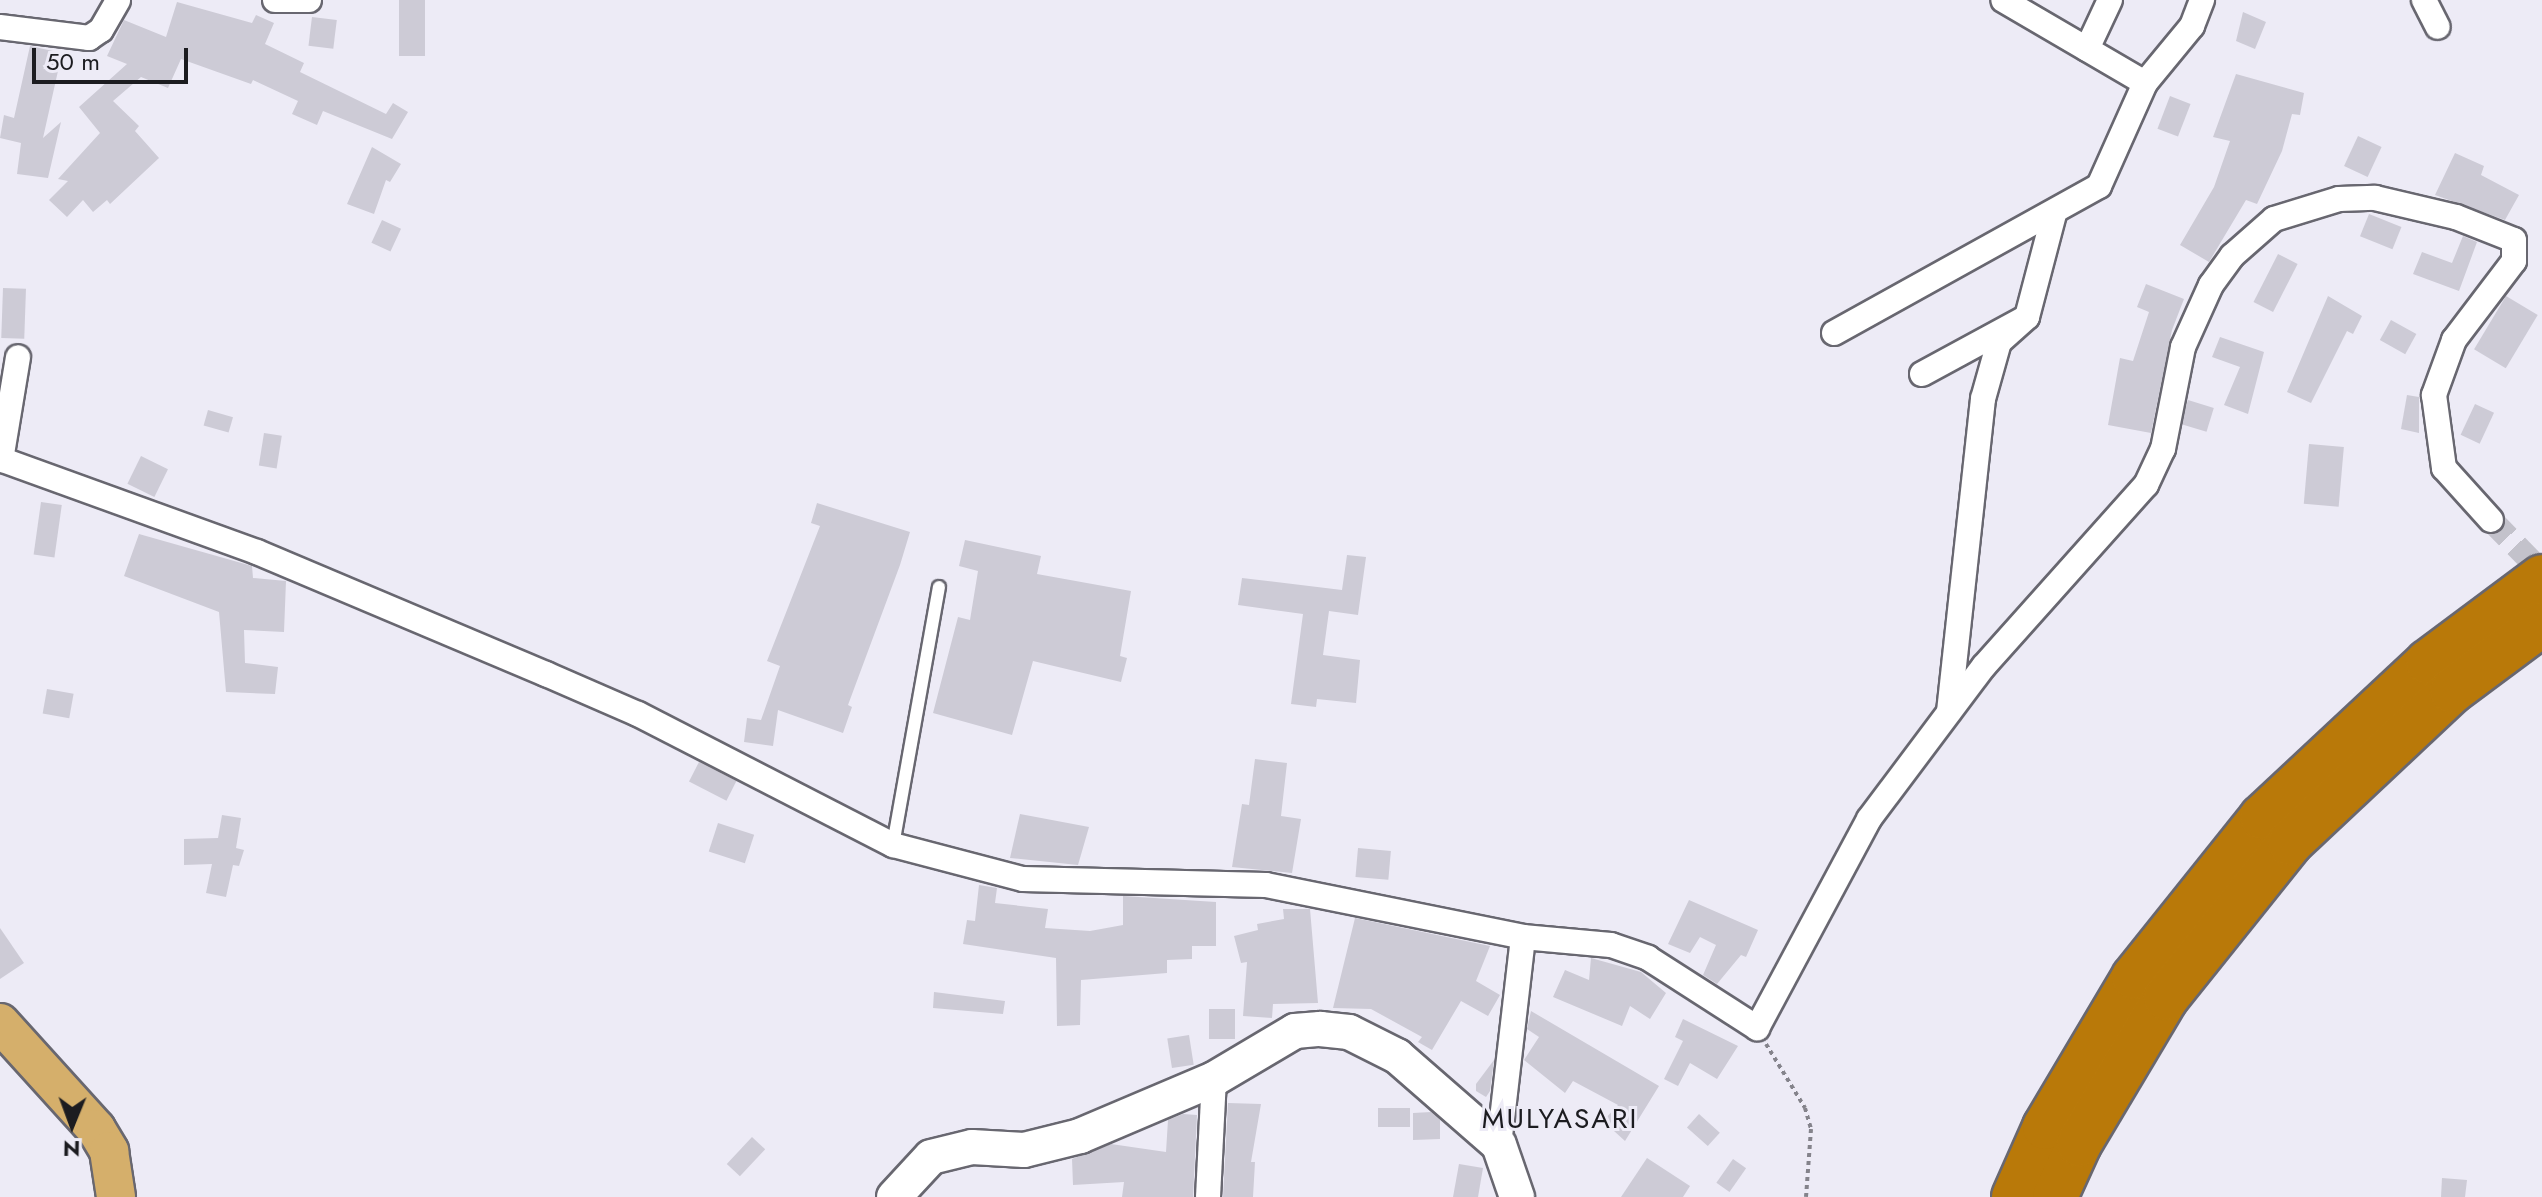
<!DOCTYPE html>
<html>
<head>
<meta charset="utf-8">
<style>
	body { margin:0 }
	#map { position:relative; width:2542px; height:1197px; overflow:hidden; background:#edebf6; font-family:Jost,sans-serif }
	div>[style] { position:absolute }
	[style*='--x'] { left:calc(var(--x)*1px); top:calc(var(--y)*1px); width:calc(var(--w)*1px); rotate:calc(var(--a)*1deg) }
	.building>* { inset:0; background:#cdcbd6; transform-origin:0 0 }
	.street-tunnel>* { height:24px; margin-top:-12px; transform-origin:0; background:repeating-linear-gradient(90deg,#c3c2cb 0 24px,transparent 0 36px) }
	.path>* { height:4px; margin-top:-2px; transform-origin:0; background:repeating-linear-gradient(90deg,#84838b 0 4px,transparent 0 8px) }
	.roads { filter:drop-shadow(2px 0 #686770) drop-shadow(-2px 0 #686770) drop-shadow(0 2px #686770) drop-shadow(0 -2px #686770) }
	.lane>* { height:12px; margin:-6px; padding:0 6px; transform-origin:6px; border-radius:6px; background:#fff }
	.street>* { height:24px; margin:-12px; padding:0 12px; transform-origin:12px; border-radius:12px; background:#fff }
	.secondary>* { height:34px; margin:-17px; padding:0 17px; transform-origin:17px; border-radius:17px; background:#fff }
	.primary>* { height:38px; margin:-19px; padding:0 19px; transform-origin:19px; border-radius:19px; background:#d5af6b }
	.highway>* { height:44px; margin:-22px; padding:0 22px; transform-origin:22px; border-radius:22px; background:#b97909 }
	span { translate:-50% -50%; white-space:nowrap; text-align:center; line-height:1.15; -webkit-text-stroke:6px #edebf6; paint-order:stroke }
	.quarter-label { font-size:28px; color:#1c1c20; letter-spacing:2px }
	.north { position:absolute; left:32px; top:1085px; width:80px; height:80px; -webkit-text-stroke:6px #edebf6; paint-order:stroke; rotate:181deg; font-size:22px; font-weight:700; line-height:32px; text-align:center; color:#1c1c20 }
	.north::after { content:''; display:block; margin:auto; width:28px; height:36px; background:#1c1c20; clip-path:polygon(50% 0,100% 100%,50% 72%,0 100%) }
	.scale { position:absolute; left:32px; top:48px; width:156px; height:36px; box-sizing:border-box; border:4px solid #1c1c20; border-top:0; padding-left:10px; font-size:24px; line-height:28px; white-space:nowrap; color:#1c1c20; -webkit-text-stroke:6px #edebf6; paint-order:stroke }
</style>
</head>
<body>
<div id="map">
	<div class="building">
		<i style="left:399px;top:0;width:26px;height:56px"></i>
		<i style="clip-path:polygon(177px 2px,252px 23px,256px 15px,274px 23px,265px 44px,304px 63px,300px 72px,386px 114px,393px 103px,408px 112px,392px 139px,323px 111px,317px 125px,292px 114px,298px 101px,253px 80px,251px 84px,181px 59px,168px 88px,141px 77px,113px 101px,139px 126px,135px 131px,159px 158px,110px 204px,107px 200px,93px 212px,83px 200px,67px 217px,49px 200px,68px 181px,58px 179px,100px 133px,79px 107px,127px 64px,107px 56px,124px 20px,166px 37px)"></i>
		<i style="clip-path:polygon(2243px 12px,2266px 22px,2255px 49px,2236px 41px)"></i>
		<i style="left:312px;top:17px;width:25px;height:29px;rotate:7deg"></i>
		<i style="clip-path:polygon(30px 46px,62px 53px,43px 138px,61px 122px,48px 178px,17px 174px,21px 143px,0 138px,4px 115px,14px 118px)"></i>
		<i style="clip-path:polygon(2236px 74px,2304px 93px,2300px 115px,2292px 114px,2282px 151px,2257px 204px,2246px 200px,2209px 262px,2180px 245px,2214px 187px,2230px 141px,2213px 137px)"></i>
		<i style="left:2170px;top:96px;width:22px;height:35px;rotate:21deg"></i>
		<i style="left:2358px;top:136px;width:26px;height:33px;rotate:25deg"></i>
		<i style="clip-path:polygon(372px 147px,401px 164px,390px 182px,386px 180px,374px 214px,347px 204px)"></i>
		<i style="clip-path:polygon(2455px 153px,2484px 166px,2481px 175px,2519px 195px,2505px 220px,2435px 195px)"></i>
		<i style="left:2369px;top:214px;width:35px;height:24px;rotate:22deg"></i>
		<i style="left:382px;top:220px;width:21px;height:25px;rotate:25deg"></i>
		<i style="clip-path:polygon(2463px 236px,2477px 242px,2459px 291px,2413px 274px,2422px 252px,2452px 263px)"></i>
		<i style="left:2278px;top:254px;width:22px;height:54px;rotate:27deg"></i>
		<i style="clip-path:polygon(2146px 284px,2184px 299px,2172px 330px,2151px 433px,2108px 425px,2120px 358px,2133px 361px,2149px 312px,2137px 307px)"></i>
		<i style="left:3px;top:288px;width:23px;height:50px;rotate:2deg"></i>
		<i style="clip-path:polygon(2328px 296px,2362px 316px,2353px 334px,2347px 331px,2311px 403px,2287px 392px)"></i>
		<i style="left:2506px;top:296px;width:37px;height:62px;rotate:31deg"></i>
		<i style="left:2391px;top:320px;width:29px;height:23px;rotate:29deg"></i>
		<i style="clip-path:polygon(2220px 337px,2264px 352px,2248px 414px,2224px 405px,2240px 367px,2212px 357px)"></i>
		<i style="clip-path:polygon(2407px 395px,2419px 397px,2419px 433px,2401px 429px)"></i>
		<i style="left:2188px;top:400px;width:27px;height:25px;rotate:17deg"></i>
		<i style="left:2475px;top:404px;width:21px;height:34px;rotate:25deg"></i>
		<i style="left:208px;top:410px;width:26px;height:16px;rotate:16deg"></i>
		<i style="left:264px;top:433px;width:18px;height:33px;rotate:9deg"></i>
		<i style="left:2309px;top:444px;width:35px;height:60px;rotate:5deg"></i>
		<i style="left:141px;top:456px;width:30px;height:31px;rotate:26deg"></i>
		<i style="left:41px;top:502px;width:21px;height:53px;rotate:8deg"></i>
		<i style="clip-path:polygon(817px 503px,910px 532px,900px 565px,848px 705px,852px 707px,843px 733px,778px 710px,773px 746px,744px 742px,747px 718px,761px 720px,780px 666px,767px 661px,820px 526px,811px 523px)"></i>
		<i style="clip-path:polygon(139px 534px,252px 566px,253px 578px,286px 581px,284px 632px,244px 630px,245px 663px,278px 667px,275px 694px,226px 692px,219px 612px,124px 576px)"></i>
		<i style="clip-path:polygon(965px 540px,1041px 556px,1037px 574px,1131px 591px,1120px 656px,1127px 658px,1121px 682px,1033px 661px,1012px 735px,933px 713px,958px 617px,970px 620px,978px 571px,959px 566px)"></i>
		<i style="clip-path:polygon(1347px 555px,1366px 557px,1358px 615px,1329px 611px,1323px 655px,1360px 660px,1356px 703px,1317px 699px,1316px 707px,1291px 704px,1303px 614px,1238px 605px,1242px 578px,1342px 590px)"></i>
		<i style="left:47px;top:689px;width:27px;height:25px;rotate:10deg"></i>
		<i style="clip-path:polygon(1255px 759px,1287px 763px,1281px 816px,1301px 819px,1292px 873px,1232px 867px,1242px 804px,1249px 805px)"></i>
		<i style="left:699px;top:762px;width:42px;height:22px;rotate:27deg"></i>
		<i style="clip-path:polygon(1020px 814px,1089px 827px,1078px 865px,1010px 858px)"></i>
		<i style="clip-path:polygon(222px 815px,241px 818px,236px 848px,244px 850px,239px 866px,233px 865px,226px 897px,206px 893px,212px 864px,184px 865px,184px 839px,218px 838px)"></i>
		<i style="left:718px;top:823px;width:38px;height:30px;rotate:18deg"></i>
		<i style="left:1358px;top:848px;width:33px;height:29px;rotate:5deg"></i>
		<i style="clip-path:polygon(979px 885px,997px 888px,995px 903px,1048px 909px,1045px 928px,1090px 931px,1123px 925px,1123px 896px,1216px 902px,1216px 946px,1192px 946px,1192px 959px,1167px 960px,1167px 973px,1081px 980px,1080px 1025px,1057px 1026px,1056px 958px,963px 944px,967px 920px,975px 921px)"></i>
		<i style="clip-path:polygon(1689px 900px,1758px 930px,1746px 957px,1741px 955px,1717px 984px,1703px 975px,1716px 945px,1700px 937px,1690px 953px,1668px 944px)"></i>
		<i style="clip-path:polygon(1283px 909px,1310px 909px,1318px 1003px,1273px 1004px,1272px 1018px,1243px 1016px,1247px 962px,1241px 963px,1234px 936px,1258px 930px,1257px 924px,1284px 919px)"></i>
		<i style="clip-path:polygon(1355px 918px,1490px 946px,1476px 981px,1500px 995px,1488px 1016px,1461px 1001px,1432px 1050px,1418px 1042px,1422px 1037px,1371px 1009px,1333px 1008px)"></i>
		<i style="clip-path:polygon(0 928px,24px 963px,0 979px)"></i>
		<i style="clip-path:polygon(1591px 958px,1641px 972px,1666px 993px,1650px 1019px,1630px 1006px,1622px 1026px,1553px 997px,1565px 970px,1589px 980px)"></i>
		<i style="clip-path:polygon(934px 992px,1005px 1001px,1003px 1014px,933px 1008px)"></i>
		<i style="left:1209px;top:1009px;width:26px;height:30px"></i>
		<i style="clip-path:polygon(1531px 1011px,1659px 1086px,1625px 1141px,1603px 1121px,1618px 1105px,1573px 1081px,1565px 1093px,1524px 1060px,1539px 1037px,1527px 1029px)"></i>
		<i style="clip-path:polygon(1683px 1019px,1738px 1046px,1717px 1079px,1690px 1063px,1678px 1086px,1664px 1079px,1683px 1041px,1675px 1037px)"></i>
		<i style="left:1189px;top:1035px;width:30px;height:22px;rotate:81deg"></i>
		<i style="clip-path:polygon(1494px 1060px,1490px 1091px,1486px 1097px,1476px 1091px,1476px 1084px)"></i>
		<i style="clip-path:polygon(1228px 1103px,1261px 1104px,1251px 1162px,1255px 1162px,1253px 1197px,1223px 1197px)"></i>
		<i style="left:1378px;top:1108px;width:32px;height:19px"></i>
		<i style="clip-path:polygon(1431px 1112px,1440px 1120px,1440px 1139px,1413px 1140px,1413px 1113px)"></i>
		<i style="clip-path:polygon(1183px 1114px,1197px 1115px,1193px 1197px,1122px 1197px,1124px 1182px,1073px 1185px,1072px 1159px,1111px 1144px,1166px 1152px,1168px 1120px)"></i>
		<i style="left:1699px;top:1114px;width:28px;height:18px;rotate:42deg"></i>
		<i style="left:752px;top:1137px;width:18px;height:37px;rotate:43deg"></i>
		<i style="clip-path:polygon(1647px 1158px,1690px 1186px,1683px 1197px,1621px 1197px)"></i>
		<i style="left:1733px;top:1159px;width:16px;height:29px;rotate:35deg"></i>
		<i style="clip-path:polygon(1459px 1164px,1483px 1168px,1478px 1197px,1453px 1197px)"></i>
		<i style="clip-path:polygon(2442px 1178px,2467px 1180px,2465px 1197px,2441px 1197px)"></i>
	</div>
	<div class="street-tunnel">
		<i style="--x:2491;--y:520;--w:73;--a:45.6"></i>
	</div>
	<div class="path">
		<i style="--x:1766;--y:1044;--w:75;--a:58.6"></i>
		<i style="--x:1805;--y:1108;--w:22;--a:74"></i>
		<i style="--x:1811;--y:1129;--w:68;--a:94.2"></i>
	</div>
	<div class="roads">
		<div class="lane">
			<i style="--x:893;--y:845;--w:262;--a:-79.9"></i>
		</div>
		<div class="street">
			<i style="--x:275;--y:0;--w:34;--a:0"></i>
			<i style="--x:2424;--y:0;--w:30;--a:63"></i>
			<i style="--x:0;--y:27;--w:90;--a:7"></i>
			<i style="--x:89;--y:38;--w:14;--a:-34"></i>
			<i style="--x:101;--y:30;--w:34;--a:-60"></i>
			<i style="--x:2087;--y:49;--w:54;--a:-64.9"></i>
			<i style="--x:2145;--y:83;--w:74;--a:-50.5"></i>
			<i style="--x:2192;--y:26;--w:28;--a:-69"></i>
			<i style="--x:2027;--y:317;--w:106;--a:-75.3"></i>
			<i style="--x:1834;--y:333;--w:303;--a:-29"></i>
			<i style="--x:2099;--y:186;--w:113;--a:-65.9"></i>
			<i style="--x:2145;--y:83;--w:164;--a:-149.7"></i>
			<i style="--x:1922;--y:374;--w:119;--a:-28.5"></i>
			<i style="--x:2027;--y:317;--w:38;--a:138"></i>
			<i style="--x:1999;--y:342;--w:59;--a:105.7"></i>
			<i style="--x:1983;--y:399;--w:314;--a:96.2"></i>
			<i style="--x:0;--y:459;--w:273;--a:19.9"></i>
			<i style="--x:257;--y:552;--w:314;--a:22.9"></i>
			<i style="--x:546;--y:674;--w:100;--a:23.5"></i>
			<i style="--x:638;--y:714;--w:287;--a:27.2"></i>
			<i style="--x:893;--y:845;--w:134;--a:14.7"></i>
			<i style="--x:1023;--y:879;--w:243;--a:1.4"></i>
			<i style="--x:1266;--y:885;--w:262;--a:11.4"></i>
			<i style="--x:1523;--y:937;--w:88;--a:5.2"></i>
			<i style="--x:1611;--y:945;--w:39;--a:19"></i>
			<i style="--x:1648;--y:958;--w:130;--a:32.7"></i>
			<i style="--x:1757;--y:1028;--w:237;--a:-61.8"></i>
			<i style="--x:1869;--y:819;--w:191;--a:-53.1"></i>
			<i style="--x:1984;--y:666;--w:243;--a:-48.2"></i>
			<i style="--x:2146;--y:485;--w:40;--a:-65"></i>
			<i style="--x:2163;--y:449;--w:104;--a:-78.9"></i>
			<i style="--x:2183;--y:347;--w:68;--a:-65.7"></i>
			<i style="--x:2211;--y:285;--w:36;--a:-54"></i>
			<i style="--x:2232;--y:256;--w:56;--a:-41.4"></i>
			<i style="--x:2274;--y:219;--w:68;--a:-17.1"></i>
			<i style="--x:2339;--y:199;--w:36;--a:-2"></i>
			<i style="--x:2375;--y:198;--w:83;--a:13.2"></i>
			<i style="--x:2456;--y:217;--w:62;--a:21.6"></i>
			<i style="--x:2514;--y:240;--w:21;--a:90"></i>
			<i style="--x:2514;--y:261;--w:99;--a:127.2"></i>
			<i style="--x:2454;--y:340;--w:59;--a:110"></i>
			<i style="--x:2434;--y:395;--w:74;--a:82.2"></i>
			<i style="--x:2444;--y:468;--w:70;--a:47.9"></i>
			<i style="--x:1;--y:460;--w:104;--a:-80.6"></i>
			<i style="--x:1499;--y:1145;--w:209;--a:-83.4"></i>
			<i style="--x:1208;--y:1197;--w:118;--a:-87.1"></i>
		</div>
		<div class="secondary">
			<i style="--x:894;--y:1197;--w:54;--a:-47.2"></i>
			<i style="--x:931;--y:1157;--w:42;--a:-13.7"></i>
			<i style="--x:972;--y:1147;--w:52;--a:3.3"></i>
			<i style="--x:1024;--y:1150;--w:58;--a:-14"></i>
			<i style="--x:1080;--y:1136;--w:146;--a:-23"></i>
			<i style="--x:1214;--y:1079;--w:94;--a:-30.7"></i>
			<i style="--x:1295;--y:1031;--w:25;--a:-5"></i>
			<i style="--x:1320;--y:1029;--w:29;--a:6"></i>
			<i style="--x:1349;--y:1032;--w:54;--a:26.6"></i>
			<i style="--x:1397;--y:1056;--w:135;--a:41.1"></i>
			<i style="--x:1499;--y:1145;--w:55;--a:70.9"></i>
		</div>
		<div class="primary">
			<i style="--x:0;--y:1023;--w:143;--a:47.8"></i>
			<i style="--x:96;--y:1129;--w:26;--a:59"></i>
			<i style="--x:109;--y:1151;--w:47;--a:81.3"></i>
		</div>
		<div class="highway">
			<i style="--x:2014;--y:1197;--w:77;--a:-66.1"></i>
			<i style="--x:2045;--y:1127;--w:174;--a:-59.3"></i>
			<i style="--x:2134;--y:977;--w:205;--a:-51.3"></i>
			<i style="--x:2262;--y:817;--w:227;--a:-43"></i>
			<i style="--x:2428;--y:662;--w:142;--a:-36.7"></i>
			<i style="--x:2055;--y:1197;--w:58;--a:-65.6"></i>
			<i style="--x:2079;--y:1144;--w:170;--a:-59.2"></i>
			<i style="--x:2166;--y:998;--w:198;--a:-51.3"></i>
			<i style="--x:2290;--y:843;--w:222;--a:-43.2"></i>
			<i style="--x:2452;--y:691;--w:112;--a:-36.7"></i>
		</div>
	</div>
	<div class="quarter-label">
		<span style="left:1560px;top:1119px">MULYASARI</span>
	</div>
	<div class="north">N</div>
	<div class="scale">50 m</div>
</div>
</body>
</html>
